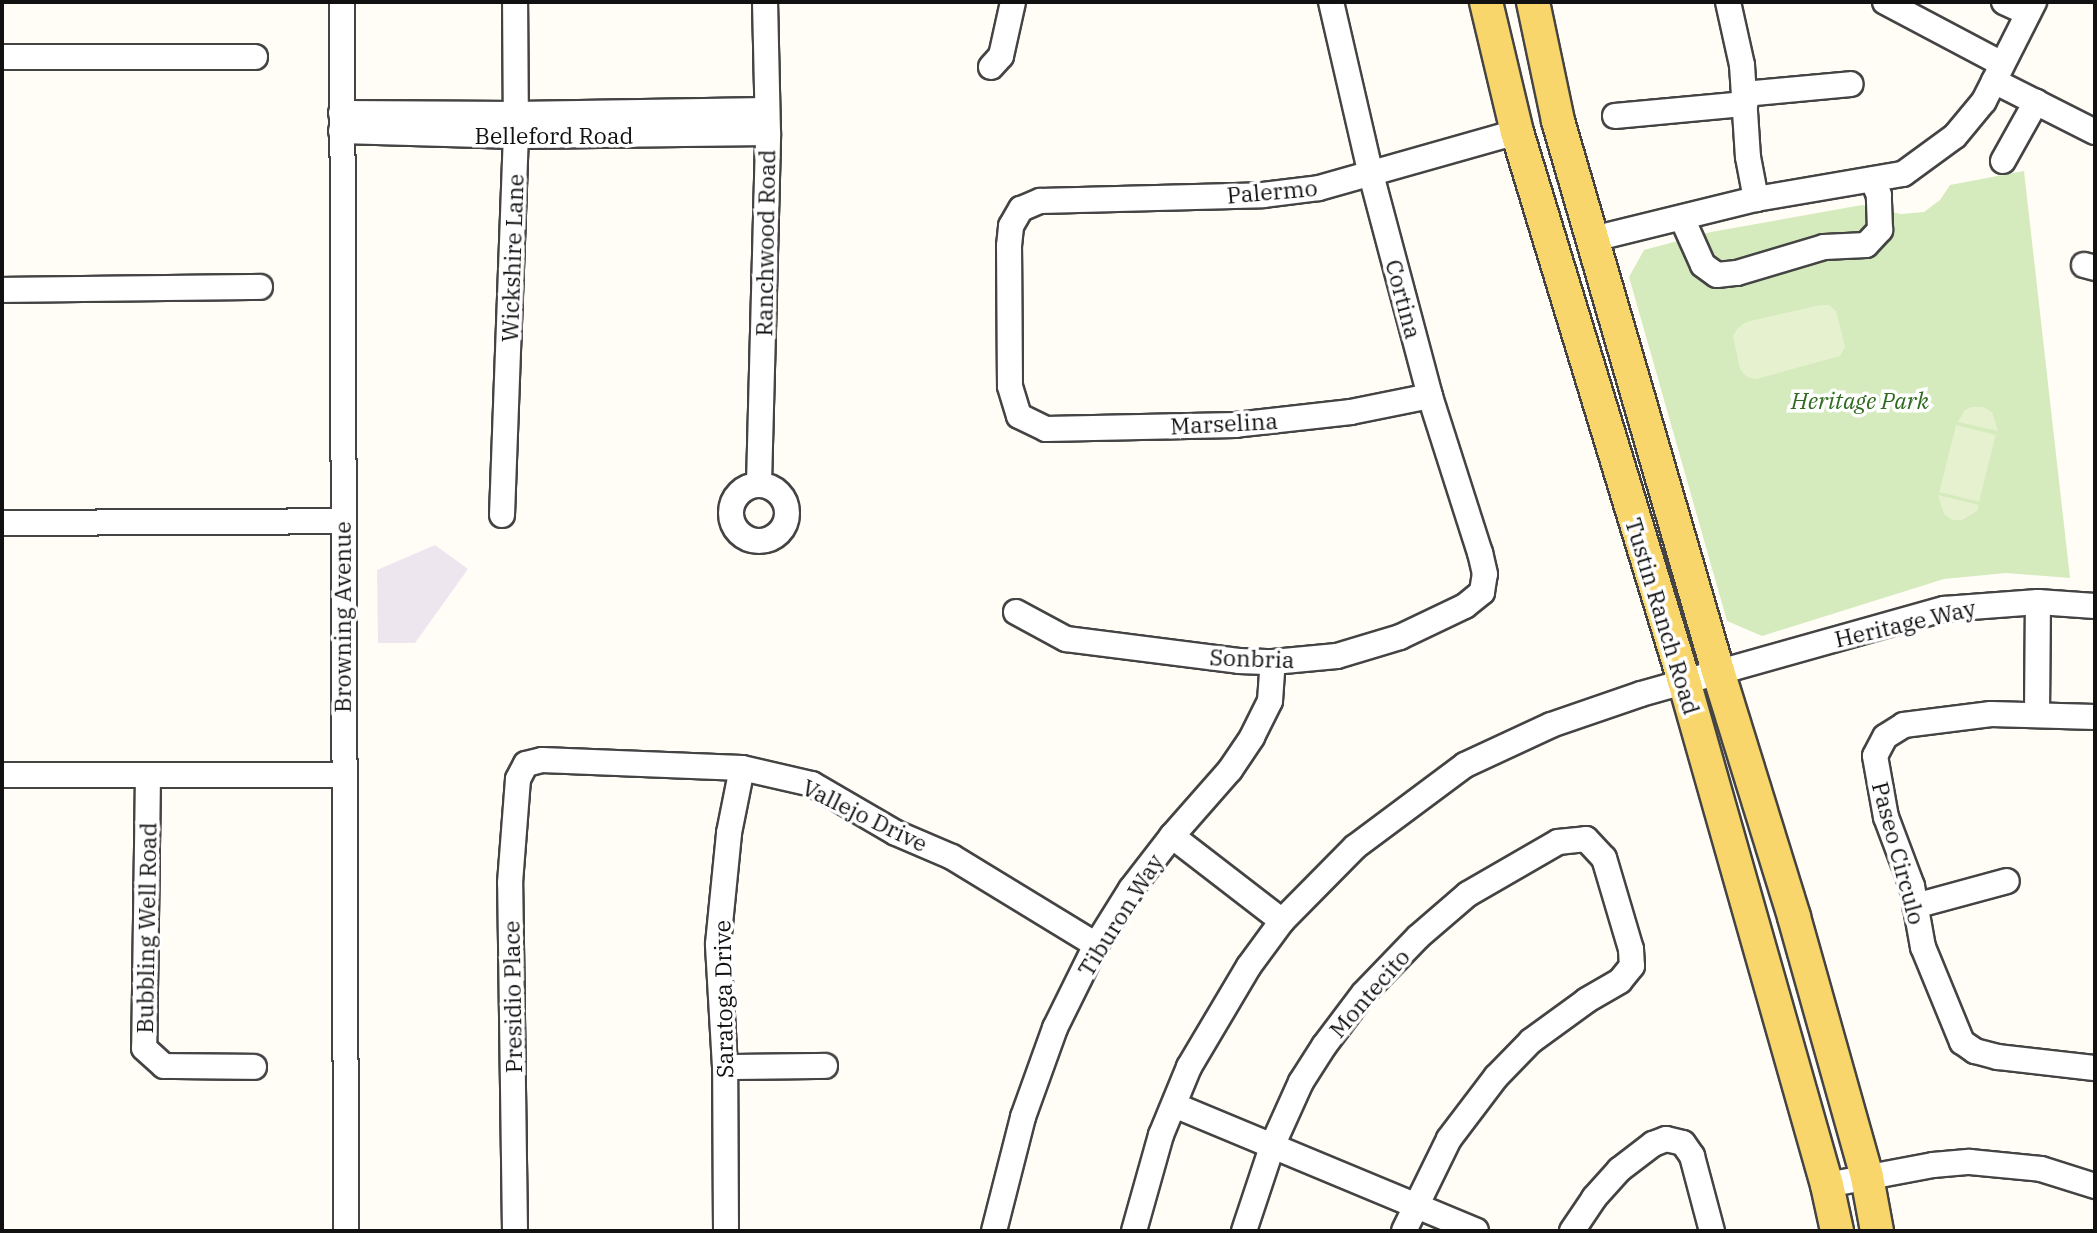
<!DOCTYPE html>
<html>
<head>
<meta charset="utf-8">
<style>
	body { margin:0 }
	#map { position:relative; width:2097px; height:1233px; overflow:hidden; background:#fffdf5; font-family:"IBM Plex Serif",serif }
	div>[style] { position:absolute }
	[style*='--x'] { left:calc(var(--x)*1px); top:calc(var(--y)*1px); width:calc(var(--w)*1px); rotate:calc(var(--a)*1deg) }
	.industrial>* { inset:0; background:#eee6ef }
	.green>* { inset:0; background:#d5ebbd }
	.pitch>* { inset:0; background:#e6f2cf; transform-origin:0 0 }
	.roads { filter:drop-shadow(2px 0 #444) drop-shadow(-2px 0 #444) drop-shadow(0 2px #444) drop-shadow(0 -2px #444) }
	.minor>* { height:24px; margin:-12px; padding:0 12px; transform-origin:12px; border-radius:12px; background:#fff }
	.minor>.ring { margin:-12px; padding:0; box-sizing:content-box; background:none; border:24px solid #fff; border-radius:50% }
	.major>* { height:32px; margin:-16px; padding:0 16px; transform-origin:16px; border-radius:16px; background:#f9d66b }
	span { translate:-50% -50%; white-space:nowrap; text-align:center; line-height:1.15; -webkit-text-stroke:7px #fff; paint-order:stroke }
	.street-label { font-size:23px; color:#111 }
	.park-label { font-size:23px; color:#2f6b1f; font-style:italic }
	.frame { position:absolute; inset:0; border:4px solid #111; pointer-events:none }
</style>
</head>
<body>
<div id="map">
	<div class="industrial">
		<i style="clip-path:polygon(435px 545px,468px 569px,415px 643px,378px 643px,377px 570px)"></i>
	</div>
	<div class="green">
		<i style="clip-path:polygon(2024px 171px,2070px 578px,2006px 573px,1944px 579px,1762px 636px,1727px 621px,1629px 277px,1644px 250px,1711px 232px,1862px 205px,1901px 214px,1924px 212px,1940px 200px,1950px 185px)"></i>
	</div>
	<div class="pitch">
		<i style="clip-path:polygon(1820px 305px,1829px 305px,1836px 311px,1845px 347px,1840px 356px,1756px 379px,1747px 377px,1740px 369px,1733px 336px,1738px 328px,1746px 322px)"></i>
		<i style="clip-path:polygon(1972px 407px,1983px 407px,1992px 412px,1998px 431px,1958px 422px,1965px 410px)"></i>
		<i style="left:1956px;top:425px;width:41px;height:69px;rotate:14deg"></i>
		<i style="clip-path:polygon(1938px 495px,1979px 505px,1977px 511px,1962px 520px,1952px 520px,1944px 514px)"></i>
	</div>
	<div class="roads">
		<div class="minor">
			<i style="--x:342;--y:2;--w:1229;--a:89.81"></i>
			<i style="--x:1728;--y:2;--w:65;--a:77.5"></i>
			<i style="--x:1742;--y:65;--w:92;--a:86.3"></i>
			<i style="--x:1748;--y:157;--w:43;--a:79.2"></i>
			<i style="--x:1885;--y:2;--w:132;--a:27.9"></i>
			<i style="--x:2004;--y:2;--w:26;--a:25"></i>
			<i style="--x:2;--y:57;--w:253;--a:0"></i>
			<i style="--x:991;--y:67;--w:15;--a:-48"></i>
			<i style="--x:1001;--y:56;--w:55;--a:-77.5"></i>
			<i style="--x:1994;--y:81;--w:113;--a:26.8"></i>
			<i style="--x:1744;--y:94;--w:107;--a:-5.3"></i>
			<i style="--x:341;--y:113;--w:175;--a:0.3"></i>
			<i style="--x:516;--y:114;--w:251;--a:-0.9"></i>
			<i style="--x:1615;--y:116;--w:131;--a:-5.3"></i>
			<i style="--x:341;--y:131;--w:175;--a:1.6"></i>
			<i style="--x:516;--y:136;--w:252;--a:-0.7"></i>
			<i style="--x:2003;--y:161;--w:68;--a:-60.8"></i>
			<i style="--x:1682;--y:218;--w:51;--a:65.9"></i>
			<i style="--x:1703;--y:265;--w:17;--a:36"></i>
			<i style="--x:1717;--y:275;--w:20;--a:-6"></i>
			<i style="--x:1737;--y:273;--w:91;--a:-16.6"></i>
			<i style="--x:1824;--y:247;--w:42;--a:-2.7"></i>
			<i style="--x:1866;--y:245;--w:21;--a:-47"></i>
			<i style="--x:1880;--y:230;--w:35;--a:-92"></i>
			<i style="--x:1879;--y:195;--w:17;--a:-114"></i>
			<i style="--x:1593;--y:239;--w:168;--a:-13.8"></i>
			<i style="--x:1756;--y:199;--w:149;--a:-9.7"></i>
			<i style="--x:1903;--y:174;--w:64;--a:-36.2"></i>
			<i style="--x:1955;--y:136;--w:45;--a:-50.4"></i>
			<i style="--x:1984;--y:101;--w:111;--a:-63.2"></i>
			<i style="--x:2084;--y:265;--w:11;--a:15"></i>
			<i style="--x:2;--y:290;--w:258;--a:-0.7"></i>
			<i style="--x:1430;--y:396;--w:81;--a:168.6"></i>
			<i style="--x:1351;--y:412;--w:116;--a:173.6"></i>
			<i style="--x:1236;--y:425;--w:190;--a:178.8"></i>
			<i style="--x:1046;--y:429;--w:30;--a:-154"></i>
			<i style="--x:1019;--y:416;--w:31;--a:-107"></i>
			<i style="--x:1010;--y:386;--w:140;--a:-90.4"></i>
			<i style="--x:1009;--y:246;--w:20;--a:-84"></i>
			<i style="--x:1011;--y:226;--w:20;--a:-60"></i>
			<i style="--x:1021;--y:209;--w:21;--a:-23"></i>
			<i style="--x:1040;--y:201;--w:223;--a:-1.5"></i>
			<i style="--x:1263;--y:195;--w:56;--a:-7.1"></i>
			<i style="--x:1319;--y:188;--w:206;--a:-15.8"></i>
			<i style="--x:759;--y:484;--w:351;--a:-88.5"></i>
			<i style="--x:768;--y:133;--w:131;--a:-91.3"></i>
			<i class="ring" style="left:731px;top:485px;width:32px;height:32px"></i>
			<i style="--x:502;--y:515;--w:379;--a:-87.9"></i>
			<i style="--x:516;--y:136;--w:134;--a:-90.4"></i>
			<i style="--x:2;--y:523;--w:340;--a:-0.3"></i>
			<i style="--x:1016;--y:612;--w:57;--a:28.4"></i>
			<i style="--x:1066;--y:639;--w:174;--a:7.2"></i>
			<i style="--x:1239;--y:661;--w:34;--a:2"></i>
			<i style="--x:1273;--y:662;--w:64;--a:-5.4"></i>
			<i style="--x:1337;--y:656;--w:66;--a:-16.8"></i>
			<i style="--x:1400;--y:637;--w:72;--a:-25.5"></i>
			<i style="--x:1465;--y:606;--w:22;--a:-39"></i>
			<i style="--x:1482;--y:592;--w:18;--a:-81"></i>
			<i style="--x:1485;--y:574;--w:22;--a:-103"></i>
			<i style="--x:1480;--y:553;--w:165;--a:-107.7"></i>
			<i style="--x:1430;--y:396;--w:229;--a:-104.9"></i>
			<i style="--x:1371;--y:175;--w:178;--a:-103"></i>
			<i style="--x:2037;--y:713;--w:111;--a:-89.5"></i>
			<i style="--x:2095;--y:717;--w:104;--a:-178.3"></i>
			<i style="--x:1991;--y:714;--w:88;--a:172.8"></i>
			<i style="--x:1904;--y:725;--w:22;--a:148"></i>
			<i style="--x:1885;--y:737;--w:21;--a:118"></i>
			<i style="--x:1875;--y:756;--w:62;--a:79.8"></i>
			<i style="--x:1886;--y:817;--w:74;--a:69.4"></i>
			<i style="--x:1912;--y:886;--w:62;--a:79.8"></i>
			<i style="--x:1923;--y:947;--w:103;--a:67.7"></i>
			<i style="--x:1962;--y:1042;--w:16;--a:35"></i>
			<i style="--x:1975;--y:1051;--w:24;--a:15"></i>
			<i style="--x:1998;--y:1057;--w:98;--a:6.5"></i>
			<i style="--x:2;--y:775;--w:342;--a:0"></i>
			<i style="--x:148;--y:775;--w:273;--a:90.8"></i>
			<i style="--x:144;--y:1048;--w:27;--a:42"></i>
			<i style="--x:164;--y:1066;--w:90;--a:0.6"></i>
			<i style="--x:1172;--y:836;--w:139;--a:37.7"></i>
			<i style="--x:1915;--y:906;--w:95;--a:-15.2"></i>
			<i style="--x:725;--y:1067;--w:100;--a:-0.6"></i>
			<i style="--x:1174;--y:1105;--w:327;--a:22.6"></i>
			<i style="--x:1827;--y:1185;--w:108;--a:-10.7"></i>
			<i style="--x:1933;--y:1165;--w:37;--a:-5"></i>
			<i style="--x:1970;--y:1162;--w:71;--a:5.6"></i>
			<i style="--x:2041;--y:1169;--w:57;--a:17.5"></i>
			<i style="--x:515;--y:1231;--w:348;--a:-90.8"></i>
			<i style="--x:510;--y:883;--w:104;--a:-85.6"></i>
			<i style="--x:518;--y:779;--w:17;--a:-62"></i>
			<i style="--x:526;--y:764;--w:16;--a:-14"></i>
			<i style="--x:542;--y:760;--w:200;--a:2.3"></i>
			<i style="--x:742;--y:768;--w:72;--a:12.9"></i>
			<i style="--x:812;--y:784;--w:97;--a:30.3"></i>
			<i style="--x:896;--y:833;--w:61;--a:23.2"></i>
			<i style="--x:952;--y:857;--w:169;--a:31.4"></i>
			<i style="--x:726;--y:1231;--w:164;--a:-90.3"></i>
			<i style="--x:725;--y:1067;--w:123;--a:-93.3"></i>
			<i style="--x:718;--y:944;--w:112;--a:-84.3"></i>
			<i style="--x:729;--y:833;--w:66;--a:-78.7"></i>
			<i style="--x:994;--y:1231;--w:118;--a:-75.7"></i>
			<i style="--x:1023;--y:1117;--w:95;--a:-70.2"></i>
			<i style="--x:1055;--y:1028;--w:93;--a:-63.7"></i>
			<i style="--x:1096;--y:945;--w:66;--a:-58"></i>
			<i style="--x:1131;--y:889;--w:67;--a:-52.3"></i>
			<i style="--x:1172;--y:836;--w:88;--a:-48.7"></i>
			<i style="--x:1230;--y:770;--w:40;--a:-56"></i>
			<i style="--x:1252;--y:737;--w:40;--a:-63.4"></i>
			<i style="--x:1270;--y:701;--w:39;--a:-86"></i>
			<i style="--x:1134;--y:1231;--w:100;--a:-74.3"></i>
			<i style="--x:1161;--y:1135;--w:74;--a:-67.6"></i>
			<i style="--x:1189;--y:1067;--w:117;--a:-59.3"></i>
			<i style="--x:1249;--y:966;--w:56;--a:-53.7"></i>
			<i style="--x:1282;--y:921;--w:104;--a:-45.4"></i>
			<i style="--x:1355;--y:847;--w:137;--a:-36.7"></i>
			<i style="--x:1465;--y:765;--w:95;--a:-24.9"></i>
			<i style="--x:1551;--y:725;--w:95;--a:-19"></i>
			<i style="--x:1641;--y:694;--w:315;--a:-15.7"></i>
			<i style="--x:1944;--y:609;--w:94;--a:-4.3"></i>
			<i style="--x:2038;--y:602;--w:57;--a:4"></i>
			<i style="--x:1244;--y:1231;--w:92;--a:-71.6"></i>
			<i style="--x:1273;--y:1144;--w:68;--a:-65.7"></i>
			<i style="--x:1301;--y:1082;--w:43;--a:-57.4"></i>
			<i style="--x:1324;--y:1046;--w:66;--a:-53"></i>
			<i style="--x:1364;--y:993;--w:78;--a:-46"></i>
			<i style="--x:1418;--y:937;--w:66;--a:-40.7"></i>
			<i style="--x:1468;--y:894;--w:104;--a:-30"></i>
			<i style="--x:1558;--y:842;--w:28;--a:-6"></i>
			<i style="--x:1586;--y:839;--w:26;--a:47"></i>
			<i style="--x:1604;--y:858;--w:95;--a:73.5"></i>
			<i style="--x:1631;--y:949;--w:17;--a:87"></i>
			<i style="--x:1632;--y:966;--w:19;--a:129"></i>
			<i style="--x:1620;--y:981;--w:39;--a:150"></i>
			<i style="--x:1586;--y:1001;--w:68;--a:144"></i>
			<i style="--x:1531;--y:1041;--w:50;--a:134.2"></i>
			<i style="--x:1496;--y:1077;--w:78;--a:127.2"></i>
			<i style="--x:1449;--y:1139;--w:102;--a:116.1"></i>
			<i style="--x:1572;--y:1231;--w:40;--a:-56"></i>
			<i style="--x:1594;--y:1198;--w:38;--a:-48"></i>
			<i style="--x:1619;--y:1170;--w:43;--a:-37.4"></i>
			<i style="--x:1653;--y:1144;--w:14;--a:-21"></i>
			<i style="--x:1666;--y:1139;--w:17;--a:13"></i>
			<i style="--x:1683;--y:1143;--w:16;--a:55"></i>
			<i style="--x:1692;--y:1156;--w:78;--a:75.1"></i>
		</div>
		<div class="major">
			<i style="--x:1486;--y:2;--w:134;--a:76.6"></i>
			<i style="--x:1517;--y:132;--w:574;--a:73.08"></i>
			<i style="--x:1684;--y:681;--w:524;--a:74.16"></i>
			<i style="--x:1827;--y:1185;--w:47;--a:77.7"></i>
			<i style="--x:1533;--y:2;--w:122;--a:78.1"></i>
			<i style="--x:1558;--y:121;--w:573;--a:73.78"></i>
			<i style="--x:1718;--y:671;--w:257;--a:72.8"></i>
			<i style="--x:1794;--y:917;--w:270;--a:74.3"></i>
			<i style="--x:1867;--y:1177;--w:55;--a:79.5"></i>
		</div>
	</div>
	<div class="street-label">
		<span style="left:554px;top:135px">Belleford Road</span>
		<span style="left:1272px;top:191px;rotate:-5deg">Palermo</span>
		<span style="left:765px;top:243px;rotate:-89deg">Ranchwood Road</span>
		<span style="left:512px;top:258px;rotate:-88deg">Wickshire Lane</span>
		<span style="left:1404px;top:299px;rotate:75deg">Cortina</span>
		<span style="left:1224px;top:423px;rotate:-3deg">Marselina</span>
		<span style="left:1663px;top:616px;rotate:73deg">Tustin Ranch Road</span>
		<span style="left:342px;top:617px;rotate:-90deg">Browning Avenue</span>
		<span style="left:1905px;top:623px;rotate:-13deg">Heritage Way</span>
		<span style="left:1252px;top:658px;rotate:2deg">Sonbria</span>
		<span style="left:865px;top:815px;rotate:26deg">Vallejo Drive</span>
		<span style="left:1899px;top:853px;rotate:75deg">Paseo Circulo</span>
		<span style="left:1120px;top:915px;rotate:-58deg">Tiburon Way</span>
		<span style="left:146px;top:928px;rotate:-89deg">Bubbling Well Road</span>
		<span style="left:1369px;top:993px;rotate:-49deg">Montecito</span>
		<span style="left:512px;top:997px;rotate:-91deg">Presidio Place</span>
		<span style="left:723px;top:999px;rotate:-91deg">Saratoga Drive</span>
	</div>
	<div class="park-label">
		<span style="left:1860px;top:400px">Heritage Park</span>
	</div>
	<div class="frame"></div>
</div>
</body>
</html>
